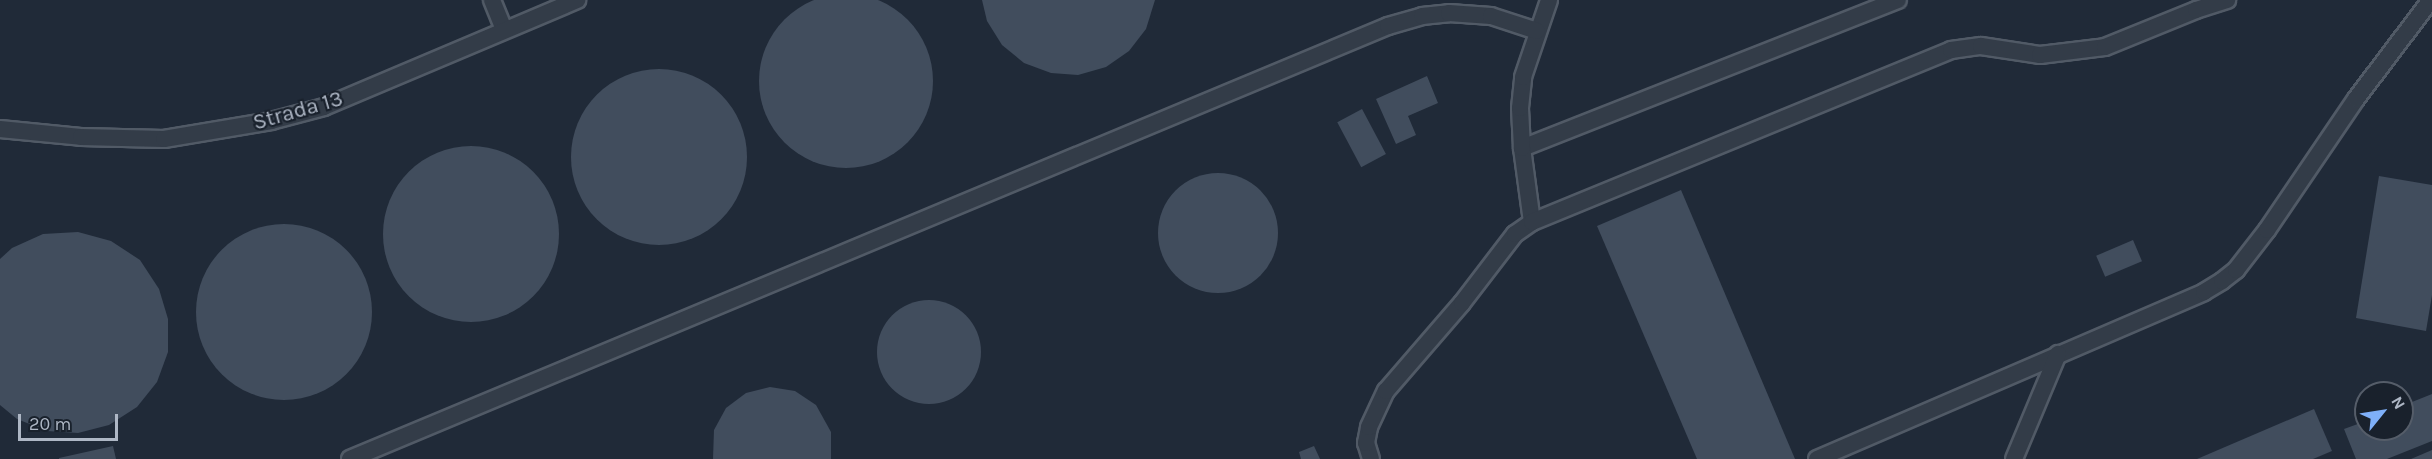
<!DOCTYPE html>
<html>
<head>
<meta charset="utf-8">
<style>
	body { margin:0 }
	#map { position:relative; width:2432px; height:459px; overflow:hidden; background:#202a38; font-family:Karla,sans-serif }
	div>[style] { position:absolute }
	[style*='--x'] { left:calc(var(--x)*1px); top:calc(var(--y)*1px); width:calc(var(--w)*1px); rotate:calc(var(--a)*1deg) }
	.building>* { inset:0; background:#414d5d; transform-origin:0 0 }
	.round { border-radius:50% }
	.roads { filter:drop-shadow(2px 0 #515a66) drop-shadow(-2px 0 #515a66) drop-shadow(0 2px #515a66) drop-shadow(0 -2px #515a66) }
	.service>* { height:16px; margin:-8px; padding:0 8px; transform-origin:8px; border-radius:8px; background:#333c48 }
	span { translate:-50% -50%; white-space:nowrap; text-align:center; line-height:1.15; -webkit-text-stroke:4.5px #19212c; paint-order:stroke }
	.street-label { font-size:22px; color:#aeb7c5 }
	.north { position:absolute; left:2354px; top:381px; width:60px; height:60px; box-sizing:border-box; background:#19212c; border:2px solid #555d69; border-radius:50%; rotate:60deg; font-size:16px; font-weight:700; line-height:24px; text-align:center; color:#aeb7c5 }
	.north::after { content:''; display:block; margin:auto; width:21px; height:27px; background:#7fb0f9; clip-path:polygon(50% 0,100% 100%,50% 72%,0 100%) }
	.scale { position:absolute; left:18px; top:414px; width:100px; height:27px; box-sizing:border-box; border:3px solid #aeb7c5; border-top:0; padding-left:8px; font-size:18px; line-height:21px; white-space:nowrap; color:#aeb7c5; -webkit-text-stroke:4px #19212c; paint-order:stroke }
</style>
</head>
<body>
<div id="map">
	<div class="building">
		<i class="round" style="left:759px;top:-6px;width:174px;height:174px"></i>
		<i style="clip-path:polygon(982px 0,1155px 0,1146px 29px,1129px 51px,1106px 67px,1078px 75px,1051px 73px,1024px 63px,1002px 45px,987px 21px)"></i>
		<i class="round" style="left:571px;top:69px;width:176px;height:176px"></i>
		<i style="clip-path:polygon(1427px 76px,1438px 103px,1408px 116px,1416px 135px,1396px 144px,1376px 99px)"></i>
		<i style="left:1362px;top:109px;width:51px;height:28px;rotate:62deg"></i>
		<i class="round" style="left:383px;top:146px;width:176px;height:176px"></i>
		<i class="round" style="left:1158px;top:173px;width:120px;height:120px"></i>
		<i style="clip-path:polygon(2379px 176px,2432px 185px,2432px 295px,2426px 331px,2356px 318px)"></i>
		<i style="clip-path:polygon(1681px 190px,1795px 459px,1697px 459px,1597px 226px)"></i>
		<i class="round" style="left:196px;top:224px;width:176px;height:176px"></i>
		<i style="clip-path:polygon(78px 232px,111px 241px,140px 260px,159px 289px,168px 319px,168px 352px,157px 382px,137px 407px,109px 425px,78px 433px,47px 431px,17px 419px,0 405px,0 259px,12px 248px,43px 234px)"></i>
		<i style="left:2133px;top:240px;width:23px;height:40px;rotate:67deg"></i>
		<i class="round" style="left:877px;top:300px;width:104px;height:104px"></i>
		<i style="clip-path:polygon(770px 387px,795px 391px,816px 405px,831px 432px,831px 459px,713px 459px,714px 430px,726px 408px,746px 393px)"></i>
		<i style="clip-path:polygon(2432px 394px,2432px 441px,2387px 459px,2356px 459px,2344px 429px,2366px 421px,2366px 429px,2402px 429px,2402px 406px)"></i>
		<i style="clip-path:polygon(2314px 409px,2332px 451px,2313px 459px,2197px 459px)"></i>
		<i style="clip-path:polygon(113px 446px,116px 459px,59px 459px,59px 458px)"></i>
		<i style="clip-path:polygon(1314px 446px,1320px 459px,1301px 459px,1299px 452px)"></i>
		<i style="clip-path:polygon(2432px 450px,2432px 459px,2411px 459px)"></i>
	</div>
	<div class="roads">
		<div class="service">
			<i style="--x:492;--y:0;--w:32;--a:68"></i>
			<i style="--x:0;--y:129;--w:81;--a:5.6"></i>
			<i style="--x:81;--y:137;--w:83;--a:1.4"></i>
			<i style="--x:164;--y:139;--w:109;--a:-9.5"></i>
			<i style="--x:271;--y:121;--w:55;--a:-14.8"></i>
			<i style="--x:324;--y:107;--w:275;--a:-22.9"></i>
			<i style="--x:1522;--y:148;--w:404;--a:-21.5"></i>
			<i style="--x:1532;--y:222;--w:75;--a:-97.7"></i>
			<i style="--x:1522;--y:148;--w:40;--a:-92.9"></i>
			<i style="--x:1520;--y:108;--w:31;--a:-84"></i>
			<i style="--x:1523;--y:77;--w:81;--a:-71.3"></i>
			<i style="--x:350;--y:459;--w:1125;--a:-22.64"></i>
			<i style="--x:1388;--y:26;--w:35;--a:-16"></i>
			<i style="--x:1422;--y:16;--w:27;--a:-6"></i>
			<i style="--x:1449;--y:13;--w:42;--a:4.1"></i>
			<i style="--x:1491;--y:16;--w:48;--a:18.1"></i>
			<i style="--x:1371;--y:459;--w:17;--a:-107"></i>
			<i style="--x:1366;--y:443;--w:16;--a:-79"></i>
			<i style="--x:1369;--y:427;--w:40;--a:-65"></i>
			<i style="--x:1386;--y:391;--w:116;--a:-49.2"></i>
			<i style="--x:1462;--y:303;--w:87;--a:-52.5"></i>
			<i style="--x:1515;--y:234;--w:21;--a:-35"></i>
			<i style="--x:1532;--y:222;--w:453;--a:-22.3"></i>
			<i style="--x:1951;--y:50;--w:30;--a:-8"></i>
			<i style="--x:1981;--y:46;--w:60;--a:8.7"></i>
			<i style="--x:2040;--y:55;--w:65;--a:-7"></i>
			<i style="--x:2105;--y:47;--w:98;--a:-22.1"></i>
			<i style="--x:2196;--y:10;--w:33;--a:-18"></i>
			<i style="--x:1817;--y:459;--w:421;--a:-23.3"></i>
			<i style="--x:2204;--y:292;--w:21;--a:-31"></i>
			<i style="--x:2222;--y:281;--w:18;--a:-38"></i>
			<i style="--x:2236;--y:270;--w:51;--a:-52.2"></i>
			<i style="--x:2267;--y:230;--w:158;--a:-55.8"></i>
			<i style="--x:2356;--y:99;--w:124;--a:-52.9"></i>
			<i style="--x:2014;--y:459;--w:114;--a:-67.3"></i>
		</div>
	</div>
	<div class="street-label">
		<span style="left:298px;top:111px;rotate:-16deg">Strada 13</span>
	</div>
	<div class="north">N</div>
	<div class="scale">20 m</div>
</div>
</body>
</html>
